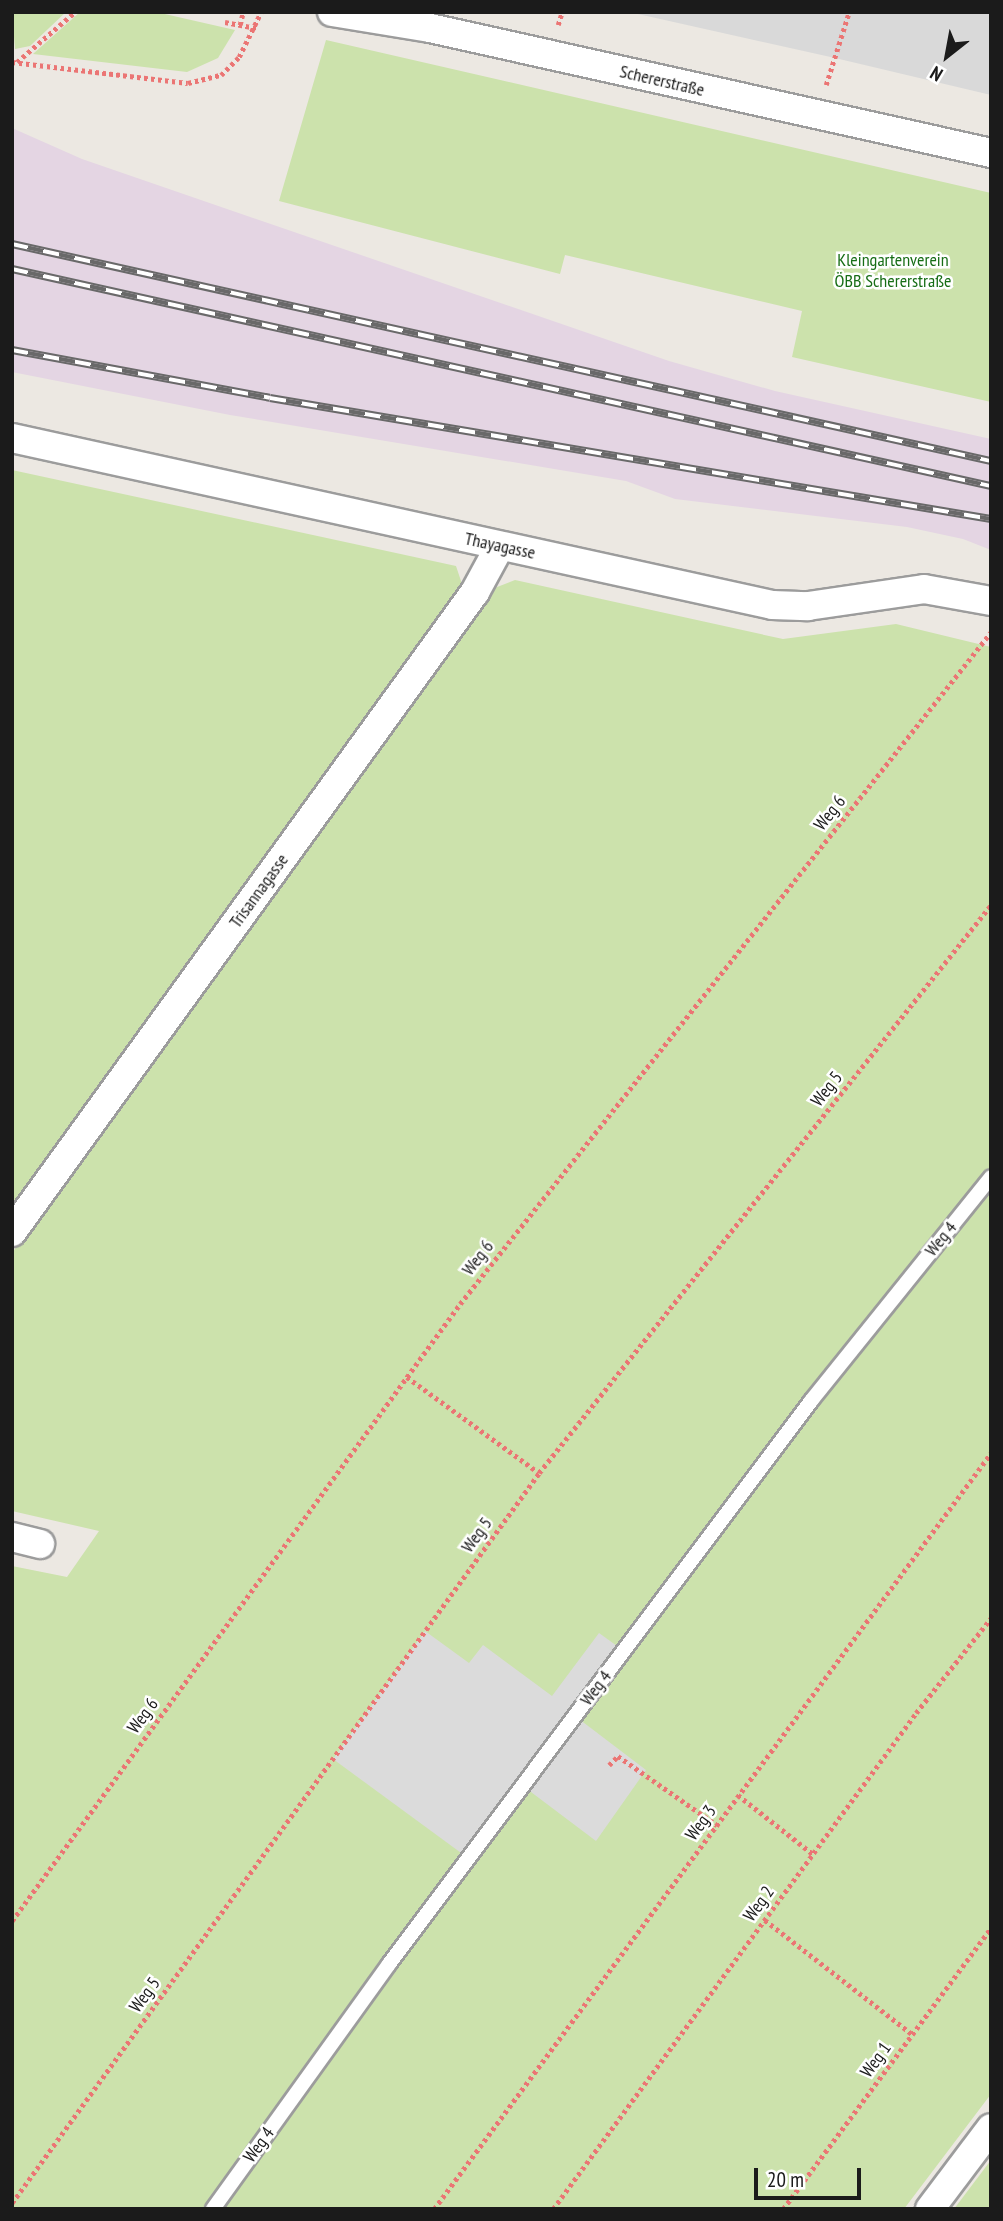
<!DOCTYPE html>
<html>
<head>
<meta charset="utf-8">
<style>
	body { margin:0 }
	#map { position:relative; width:1003px; height:2221px; overflow:hidden; background:#ece8e2; font-family:"PT Sans Narrow",sans-serif }
	div>[style] { position:absolute }
	[style*='--x'] { left:calc(var(--x)*1px); top:calc(var(--y)*1px); width:calc(var(--w)*1px); rotate:calc(var(--a)*1deg) }
	.residential>* { inset:0; background:#d9d9d9 }
	.industrial>* { inset:0; background:#e4d5e3 }
	.grass>* { inset:0; background:#cce2ac }
	.parking>* { inset:0; background:#dbdbdb }
	.path>* { height:4.5px; margin-top:-2.25px; transform-origin:0; background:repeating-linear-gradient(90deg,#eb7574 0 3.5px,transparent 0 7px) }
	.roads { filter:drop-shadow(2px 0 #9c9c9c) drop-shadow(-2px 0 #9c9c9c) drop-shadow(0 2px #9c9c9c) drop-shadow(0 -2px #9c9c9c) }
	.lane>* { height:14px; margin:-7px; padding:0 7px; transform-origin:7px; border-radius:7px; background:#fff }
	.street>* { height:28px; margin:-14px; padding:0 14px; transform-origin:14px; border-radius:14px; background:#fff }
	.rail>* { height:8px; margin-top:-4px; transform-origin:0; background:repeating-linear-gradient(90deg,#fff 0 16px,#696969 0 32px); box-sizing:border-box; border-block:2px solid #696969 }
	span { translate:-50% -50%; white-space:nowrap; text-align:center; line-height:1.15; -webkit-text-stroke:5px #fff; paint-order:stroke }
	.street-label { font-size:18px; color:#1b1b1b }
	.park-label { font-size:18px; color:#176d16 }
	.frame { position:absolute; inset:0; border:14px solid #1b1b1b; pointer-events:none }
	.north { position:absolute; left:912px; top:21px; width:70px; height:70px; -webkit-text-stroke:5px #fff; paint-order:stroke; rotate:211deg; font-size:19px; font-weight:700; line-height:28px; text-align:center; color:#1b1b1b }
	.north::after { content:''; display:block; margin:auto; width:24px; height:32px; background:#1b1b1b; clip-path:polygon(50% 0,100% 100%,50% 72%,0 100%) }
	.scale { position:absolute; left:754px; top:2168px; width:107px; height:32px; box-sizing:border-box; border:4px solid #1b1b1b; border-top:0; padding-left:9px; font-size:21px; line-height:24px; white-space:nowrap; color:#1b1b1b; -webkit-text-stroke:5px #fff; paint-order:stroke }
</style>
</head>
<body>
<div id="map">
	<div class="residential">
		<i style="clip-path:polygon(629px 12px,991px 12px,991px 95px,835px 58px)"></i>
	</div>
	<div class="industrial">
		<i style="clip-path:polygon(12px 128px,82px 159px,669px 361px,775px 391px,991px 439px,991px 550px,963px 539px,907px 527px,675px 499px,626px 481px,230px 415px,12px 372px)"></i>
	</div>
	<div class="grass">
		<i style="clip-path:polygon(12px 12px,66px 12px,30px 46px,15px 49px)"></i>
		<i style="clip-path:polygon(80px 12px,156px 12px,235px 30px,218px 58px,187px 72px,33px 54px)"></i>
		<i style="clip-path:polygon(326px 40px,991px 193px,991px 402px,792px 357px,802px 311px,565px 255px,560px 274px,279px 201px)"></i>
		<i style="clip-path:polygon(12px 470px,456px 566px,462px 584px,12px 1207px)"></i>
		<i style="clip-path:polygon(515px 580px,783px 639px,896px 624px,991px 647px,991px 2094px,904px 2209px,12px 2209px,12px 1566px,67px 1577px,99px 1531px,12px 1511px,12px 1253px,492px 589px)"></i>
		<i style="clip-path:polygon(991px 2160px,991px 2209px,954px 2209px)"></i>
	</div>
	<div class="parking">
		<i style="clip-path:polygon(425px 1631px,469px 1663px,483px 1645px,552px 1696px,599px 1633px,624px 1651px,575px 1716px,646px 1770px,596px 1841px,523px 1786px,468px 1858px,333px 1759px)"></i>
	</div>
	<div class="path">
		<i style="--x:225;--y:22;--w:32;--a:11"></i>
		<i style="--x:240;--y:25;--w:13;--a:-77"></i>
		<i style="--x:558;--y:25;--w:14;--a:-73"></i>
		<i style="--x:12;--y:62;--w:177;--a:6.8"></i>
		<i style="--x:188;--y:83;--w:34;--a:-14"></i>
		<i style="--x:221;--y:75;--w:25;--a:-45"></i>
		<i style="--x:239;--y:57;--w:50;--a:-63.9"></i>
		<i style="--x:17;--y:62;--w:77;--a:-40.8"></i>
		<i style="--x:826;--y:85;--w:77;--a:-72.5"></i>
		<i style="--x:407;--y:1377;--w:163;--a:36"></i>
		<i style="--x:609;--y:1765;--w:13;--a:-45"></i>
		<i style="--x:618;--y:1756;--w:121;--a:34.9"></i>
		<i style="--x:738;--y:1795;--w:95;--a:38.2"></i>
		<i style="--x:765;--y:1920;--w:186;--a:37.8"></i>
		<i style="--x:12;--y:1921;--w:762;--a:-54.02"></i>
		<i style="--x:460;--y:1304;--w:856;--a:-51.68"></i>
		<i style="--x:12;--y:2203;--w:900;--a:-54.17"></i>
		<i style="--x:539;--y:1473;--w:726;--a:-51.49"></i>
		<i style="--x:434;--y:2209;--w:939;--a:-53.62"></i>
		<i style="--x:553;--y:2209;--w:615;--a:-53.8"></i>
		<i style="--x:916;--y:1713;--w:121;--a:-51.7"></i>
		<i style="--x:783;--y:2209;--w:350;--a:-53.5"></i>
	</div>
	<div class="roads">
		<div class="lane">
			<i style="--x:213;--y:2209;--w:302;--a:-54.3"></i>
			<i style="--x:389;--y:1964;--w:704;--a:-53.15"></i>
			<i style="--x:811;--y:1401;--w:287;--a:-51.2"></i>
		</div>
		<div class="street">
			<i style="--x:332;--y:12;--w:99;--a:9.3"></i>
			<i style="--x:430;--y:28;--w:575;--a:12.56"></i>
			<i style="--x:12;--y:438;--w:778;--a:12.39"></i>
			<i style="--x:772;--y:605;--w:36;--a:2"></i>
			<i style="--x:808;--y:606;--w:117;--a:-8.3"></i>
			<i style="--x:924;--y:589;--w:68;--a:10.2"></i>
			<i style="--x:12;--y:1232;--w:790;--a:-54.12"></i>
			<i style="--x:475;--y:592;--w:52;--a:-61.5"></i>
			<i style="--x:12;--y:1537;--w:29;--a:14"></i>
			<i style="--x:930;--y:2209;--w:101;--a:-53"></i>
		</div>
	</div>
	<div class="rail">
		<i style="--x:12;--y:244;--w:1003;--a:12.5"></i>
		<i style="--x:12;--y:269;--w:1003;--a:12.5"></i>
		<i style="--x:12;--y:350;--w:262;--a:10.5"></i>
		<i style="--x:270;--y:398;--w:731;--a:9.53"></i>
	</div>
	<div class="street-label">
		<span style="left:662px;top:81px;rotate:13deg">Schererstraße</span>
		<span style="left:500px;top:546px;rotate:12deg">Thayagasse</span>
		<span style="left:830px;top:813px;rotate:-52deg">Weg 6</span>
		<span style="left:259px;top:891px;rotate:-54deg">Trisannagasse</span>
		<span style="left:827px;top:1089px;rotate:-52deg">Weg 5</span>
		<span style="left:941px;top:1239px;rotate:-51deg">Weg 4</span>
		<span style="left:478px;top:1258px;rotate:-52deg">Weg 6</span>
		<span style="left:477px;top:1535px;rotate:-54deg">Weg 5</span>
		<span style="left:596px;top:1688px;rotate:-53deg">Weg 4</span>
		<span style="left:143px;top:1716px;rotate:-54deg">Weg 6</span>
		<span style="left:701px;top:1823px;rotate:-54deg">Weg 3</span>
		<span style="left:759px;top:1904px;rotate:-54deg">Weg 2</span>
		<span style="left:145px;top:1995px;rotate:-54deg">Weg 5</span>
		<span style="left:876px;top:2060px;rotate:-54deg">Weg 1</span>
		<span style="left:259px;top:2145px;rotate:-54deg">Weg 4</span>
	</div>
	<div class="park-label">
		<span style="left:893px;top:271px">Kleingartenverein<br>ÖBB Schererstraße</span>
	</div>
	<div class="frame"></div>
	<div class="north">N</div>
	<div class="scale">20 m</div>
</div>
</body>
</html>
